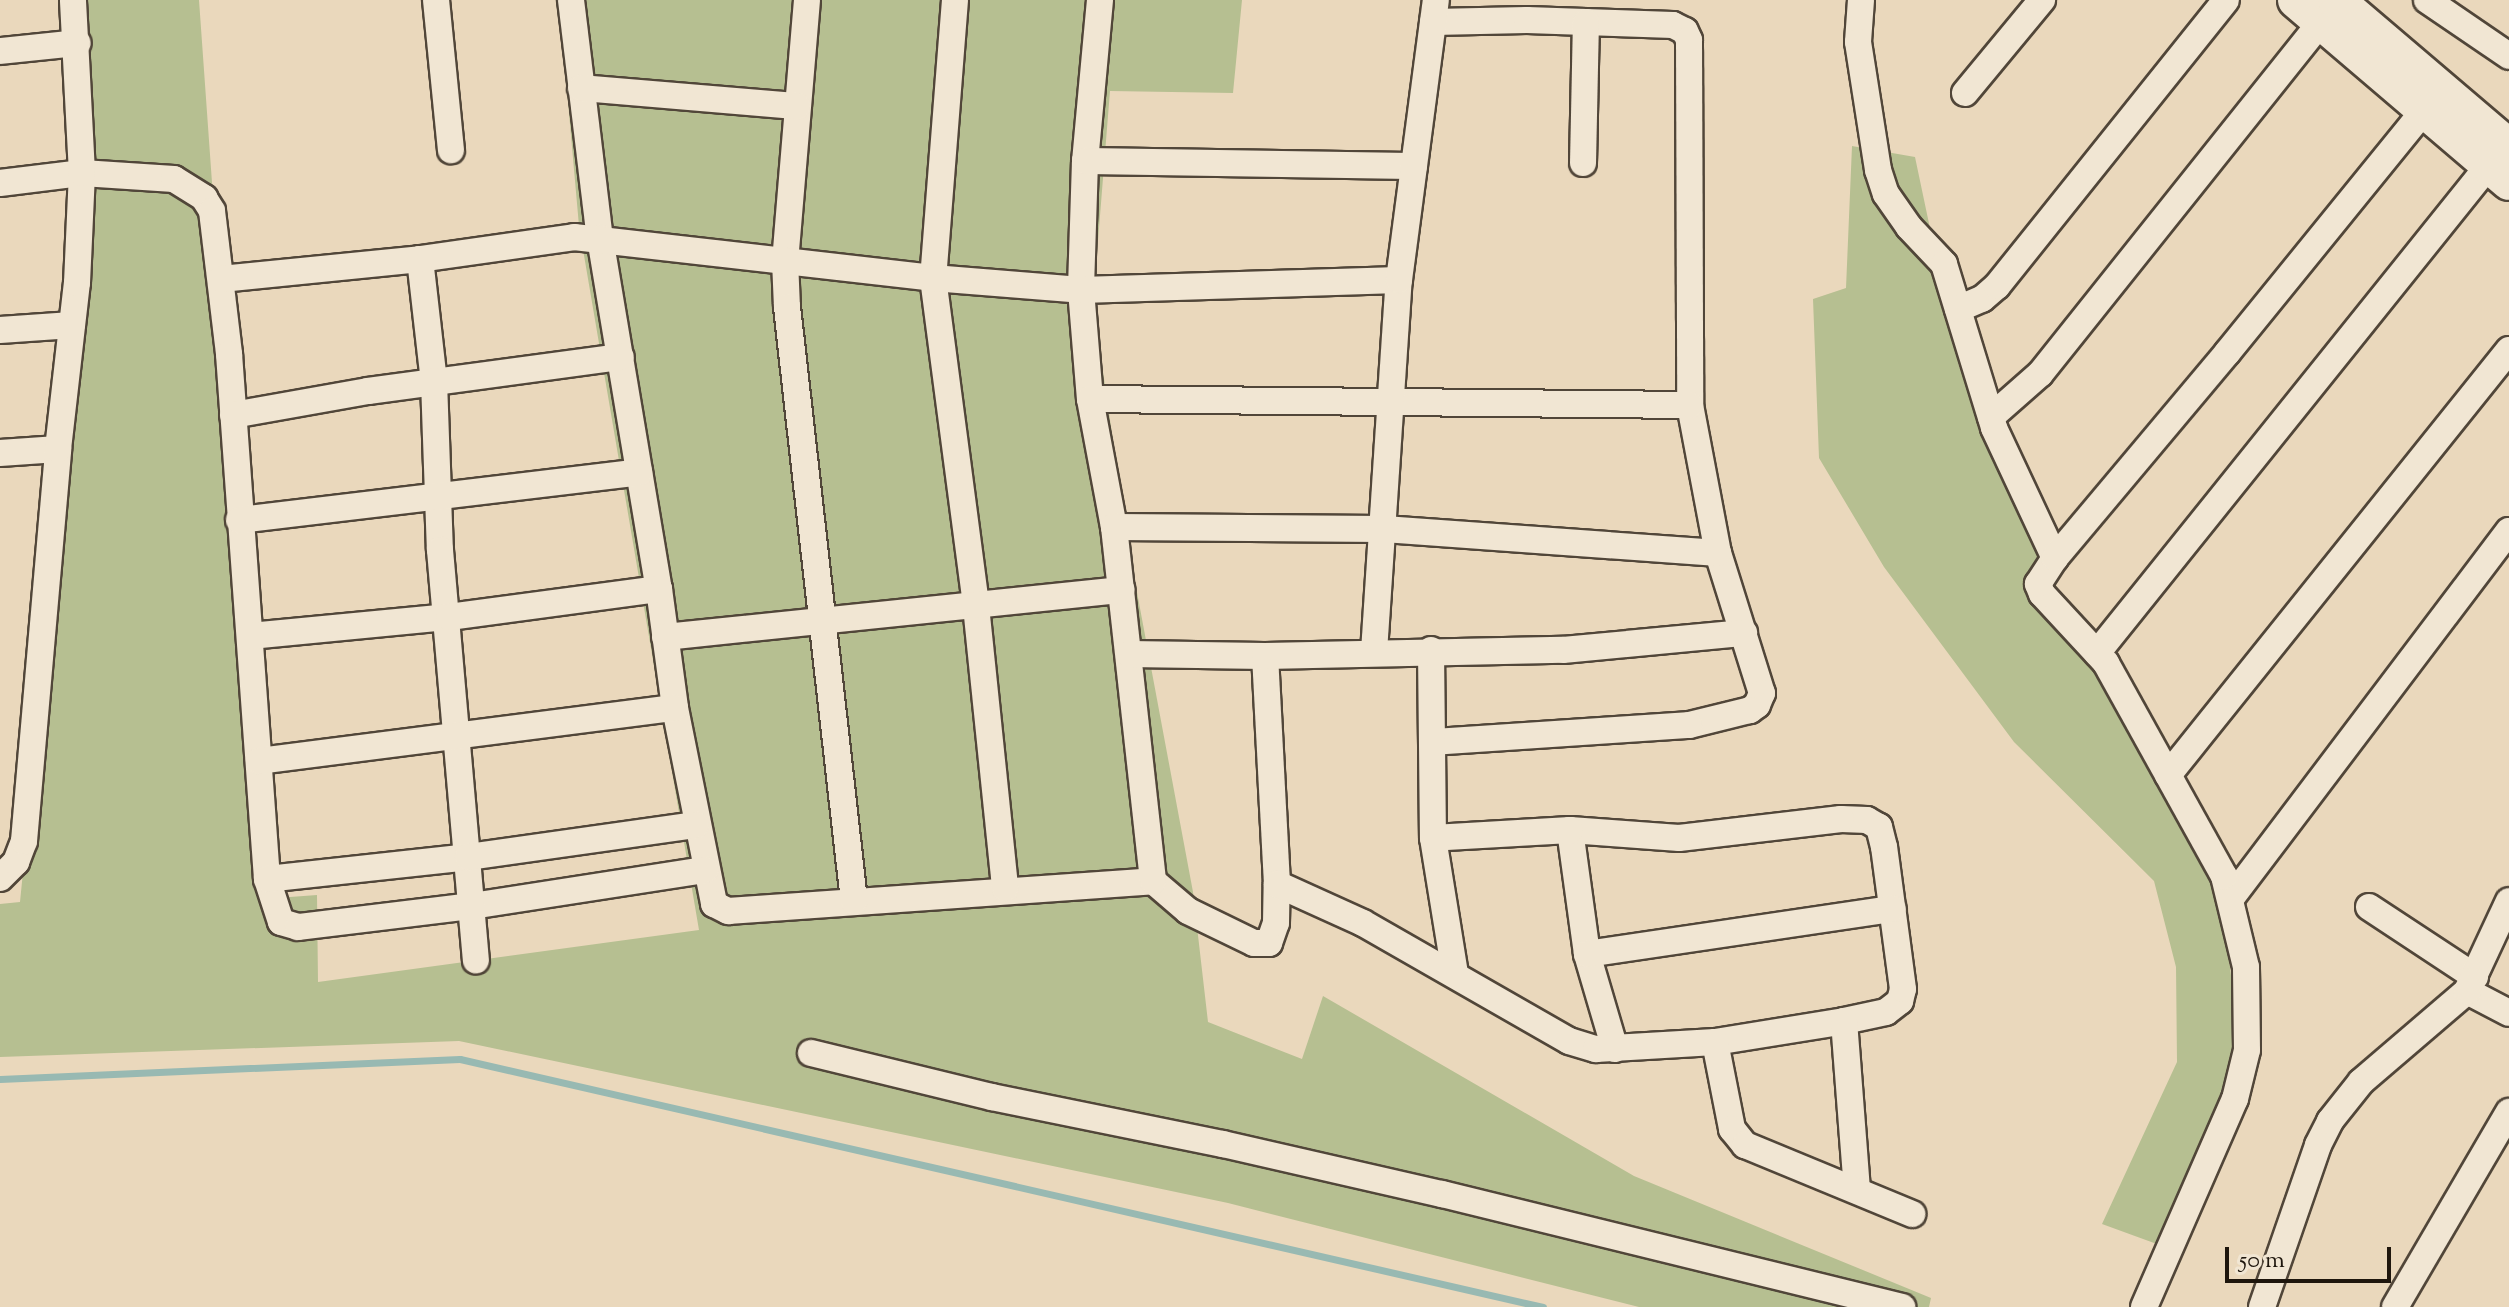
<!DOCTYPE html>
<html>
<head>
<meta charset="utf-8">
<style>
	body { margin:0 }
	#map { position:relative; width:2509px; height:1307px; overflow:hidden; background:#ead8bc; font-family:"Sorts Mill Goudy",serif }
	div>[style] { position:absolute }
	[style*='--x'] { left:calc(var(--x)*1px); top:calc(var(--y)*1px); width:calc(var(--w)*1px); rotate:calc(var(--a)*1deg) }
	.green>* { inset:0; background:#b6bf91 }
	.stream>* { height:7px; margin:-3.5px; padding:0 3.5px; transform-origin:3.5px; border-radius:3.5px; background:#98b9b2 }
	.roads { filter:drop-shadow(2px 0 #514639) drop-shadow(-2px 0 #514639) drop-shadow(0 2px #514639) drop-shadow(0 -2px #514639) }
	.street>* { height:26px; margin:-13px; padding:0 13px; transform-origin:13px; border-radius:13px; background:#f1e6d3 }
	.secondary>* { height:36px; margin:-18px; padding:0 18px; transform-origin:18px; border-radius:18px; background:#f1e6d3 }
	span { translate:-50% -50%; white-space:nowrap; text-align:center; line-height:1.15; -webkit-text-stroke:8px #f1e6d3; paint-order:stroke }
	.scale { position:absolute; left:2225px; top:1247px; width:166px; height:36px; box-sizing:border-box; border:4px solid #1e160d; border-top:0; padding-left:10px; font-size:24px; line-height:28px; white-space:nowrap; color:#1e160d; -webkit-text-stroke:6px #f1e6d3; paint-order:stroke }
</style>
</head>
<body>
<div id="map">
	<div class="green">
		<i style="clip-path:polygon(81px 0,199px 0,263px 899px,317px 895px,318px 982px,699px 930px,579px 226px,559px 0,1242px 0,1233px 93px,1110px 91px,1093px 303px,1128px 544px,1193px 892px,1208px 1022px,1302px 1059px,1323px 996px,1634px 1176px,1931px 1298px,1929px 1307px,1639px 1307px,1228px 1203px,459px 1041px,0 1057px,0 904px,20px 902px,91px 188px)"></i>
		<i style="clip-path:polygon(1852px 146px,1915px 157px,1959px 366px,2025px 527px,2222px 897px,2238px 1036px,2230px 1116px,2176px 1251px,2102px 1224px,2177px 1062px,2176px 967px,2154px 881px,2014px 742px,1884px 567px,1819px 458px,1813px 299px,1846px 288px)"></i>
	</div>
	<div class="stream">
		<i style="--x:0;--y:1079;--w:460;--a:-2.5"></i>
		<i style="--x:460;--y:1059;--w:1111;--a:12.9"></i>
	</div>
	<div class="roads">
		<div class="street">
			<i style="--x:436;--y:0;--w:151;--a:84.3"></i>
			<i style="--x:571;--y:0;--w:240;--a:83.1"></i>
			<i style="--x:600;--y:238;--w:356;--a:80.5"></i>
			<i style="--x:659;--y:589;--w:120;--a:82.3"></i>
			<i style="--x:675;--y:708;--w:200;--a:78.7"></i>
			<i style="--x:714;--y:904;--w:16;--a:27"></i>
			<i style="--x:728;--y:911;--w:426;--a:-4"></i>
			<i style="--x:1153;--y:881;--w:46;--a:40.6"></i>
			<i style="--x:1188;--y:911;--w:73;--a:25.9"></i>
			<i style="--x:1254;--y:943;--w:15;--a:0"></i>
			<i style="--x:1269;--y:943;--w:21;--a:-71"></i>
			<i style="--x:1276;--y:923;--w:39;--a:-89"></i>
			<i style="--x:1277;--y:884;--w:228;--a:-93"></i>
			<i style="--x:807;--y:0;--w:261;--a:94.8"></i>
			<i style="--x:785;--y:260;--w:47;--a:87.6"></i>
			<i style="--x:787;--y:307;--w:598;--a:83.56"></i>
			<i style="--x:955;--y:0;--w:279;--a:94.5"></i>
			<i style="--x:933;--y:278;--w:331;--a:82.5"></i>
			<i style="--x:976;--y:606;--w:284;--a:84.1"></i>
			<i style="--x:1100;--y:0;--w:162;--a:95.3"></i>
			<i style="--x:1085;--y:161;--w:129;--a:91.8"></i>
			<i style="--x:1081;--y:290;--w:109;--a:85.3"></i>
			<i style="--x:1090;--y:399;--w:130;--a:79.4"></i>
			<i style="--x:1114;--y:527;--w:356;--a:83.7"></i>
			<i style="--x:1861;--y:0;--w:42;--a:94.1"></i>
			<i style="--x:1858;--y:42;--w:130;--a:81.1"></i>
			<i style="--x:1878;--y:170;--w:25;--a:72"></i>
			<i style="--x:1886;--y:194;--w:40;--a:55.1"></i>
			<i style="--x:1909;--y:227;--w:51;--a:46.6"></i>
			<i style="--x:1944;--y:264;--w:171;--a:73"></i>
			<i style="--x:1994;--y:428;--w:144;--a:64.9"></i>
			<i style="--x:2427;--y:0;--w:99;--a:34.3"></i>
			<i style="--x:1433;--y:22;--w:94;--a:-1.2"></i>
			<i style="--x:1527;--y:20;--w:146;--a:2"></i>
			<i style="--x:1673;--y:25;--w:13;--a:27"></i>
			<i style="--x:1685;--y:31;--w:10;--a:66"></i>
			<i style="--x:1689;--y:40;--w:365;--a:89.8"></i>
			<i style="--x:1690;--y:405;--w:151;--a:79.3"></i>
			<i style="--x:1718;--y:553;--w:147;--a:72.6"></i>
			<i style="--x:1762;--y:693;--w:13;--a:113"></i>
			<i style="--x:1757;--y:705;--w:9;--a:144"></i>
			<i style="--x:1750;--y:710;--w:63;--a:166.2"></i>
			<i style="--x:1689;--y:725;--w:257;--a:176.2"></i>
			<i style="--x:0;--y:51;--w:78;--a:-5.9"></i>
			<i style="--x:581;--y:88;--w:217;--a:4.8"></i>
			<i style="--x:1965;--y:93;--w:121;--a:-50.4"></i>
			<i style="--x:1085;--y:161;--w:329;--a:0.9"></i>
			<i style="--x:1583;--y:163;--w:141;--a:-88.8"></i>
			<i style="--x:0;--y:183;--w:83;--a:-7"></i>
			<i style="--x:82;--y:173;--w:92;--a:3.7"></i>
			<i style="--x:174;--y:179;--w:36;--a:32"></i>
			<i style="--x:204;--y:198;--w:15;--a:58"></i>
			<i style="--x:212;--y:211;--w:144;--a:83.2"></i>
			<i style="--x:229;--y:354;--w:526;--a:85.86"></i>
			<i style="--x:267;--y:879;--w:45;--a:72"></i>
			<i style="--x:281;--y:922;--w:18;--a:16"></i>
			<i style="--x:298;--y:927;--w:175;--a:-6.9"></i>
			<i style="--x:472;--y:906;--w:236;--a:-8.8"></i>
			<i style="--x:420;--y:259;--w:123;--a:83.5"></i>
			<i style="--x:434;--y:381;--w:169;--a:88"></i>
			<i style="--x:440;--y:550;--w:412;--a:85"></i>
			<i style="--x:221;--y:279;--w:200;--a:-5.7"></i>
			<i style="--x:420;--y:259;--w:156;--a:-8.1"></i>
			<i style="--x:574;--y:237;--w:361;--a:6.5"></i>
			<i style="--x:933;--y:278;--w:148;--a:4.6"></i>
			<i style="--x:1081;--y:290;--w:318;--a:-1.8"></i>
			<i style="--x:1958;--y:309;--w:26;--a:-23"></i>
			<i style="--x:1982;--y:299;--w:20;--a:-41"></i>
			<i style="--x:1997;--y:286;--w:366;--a:-51.3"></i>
			<i style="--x:0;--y:330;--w:72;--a:-4"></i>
			<i style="--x:1090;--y:399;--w:600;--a:0.57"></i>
			<i style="--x:233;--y:415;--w:137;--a:-10.1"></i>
			<i style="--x:368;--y:391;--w:255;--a:-7.7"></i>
			<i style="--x:1991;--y:417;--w:65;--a:-41.3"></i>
			<i style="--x:2040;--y:374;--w:450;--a:-51.4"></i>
			<i style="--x:0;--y:453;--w:58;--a:-3.9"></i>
			<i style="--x:239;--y:520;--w:403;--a:-6.8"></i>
			<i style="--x:1114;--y:527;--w:270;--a:0.4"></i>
			<i style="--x:1384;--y:529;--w:335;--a:4.1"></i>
			<i style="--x:250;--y:636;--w:200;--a:-5.5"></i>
			<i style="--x:449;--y:617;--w:212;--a:-7.6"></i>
			<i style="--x:665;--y:637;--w:459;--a:-5.9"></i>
			<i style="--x:1431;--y:650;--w:188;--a:89.4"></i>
			<i style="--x:1433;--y:838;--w:138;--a:80.8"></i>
			<i style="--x:1374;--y:652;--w:373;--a:-86.2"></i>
			<i style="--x:1399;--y:280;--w:282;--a:-82.5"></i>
			<i style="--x:2097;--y:653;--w:626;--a:-51.23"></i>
			<i style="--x:1129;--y:654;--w:136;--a:0.8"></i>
			<i style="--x:1265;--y:656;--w:298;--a:-1.2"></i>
			<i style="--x:1563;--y:650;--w:182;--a:-5.4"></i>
			<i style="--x:259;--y:761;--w:419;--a:-7.3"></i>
			<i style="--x:2168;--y:775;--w:545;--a:-51.26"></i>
			<i style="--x:1570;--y:830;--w:125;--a:82.2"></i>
			<i style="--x:1587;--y:954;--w:99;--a:73.6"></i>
			<i style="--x:0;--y:878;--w:23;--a:-45"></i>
			<i style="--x:16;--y:862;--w:22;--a:-69"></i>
			<i style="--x:24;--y:841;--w:393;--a:-85"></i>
			<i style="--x:58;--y:449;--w:167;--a:-83.5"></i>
			<i style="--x:77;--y:283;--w:110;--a:-87.4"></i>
			<i style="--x:82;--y:173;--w:173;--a:-93"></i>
			<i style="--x:267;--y:879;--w:202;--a:-6.2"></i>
			<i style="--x:468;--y:857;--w:230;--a:-8"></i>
			<i style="--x:1277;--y:884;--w:94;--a:24.4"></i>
			<i style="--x:1363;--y:923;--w:237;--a:29.8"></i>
			<i style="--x:1569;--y:1041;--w:28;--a:17"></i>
			<i style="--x:1596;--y:1049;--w:119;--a:-3.4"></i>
			<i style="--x:1715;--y:1042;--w:131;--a:-9.2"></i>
			<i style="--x:1844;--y:1021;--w:43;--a:-12.1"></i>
			<i style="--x:1886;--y:1012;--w:18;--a:-38"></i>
			<i style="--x:1900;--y:1001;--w:12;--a:-76"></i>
			<i style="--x:1903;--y:989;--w:143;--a:-97.6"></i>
			<i style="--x:1884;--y:847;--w:21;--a:-104"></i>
			<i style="--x:1879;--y:827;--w:14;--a:-150"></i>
			<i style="--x:1867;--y:820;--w:26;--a:-178"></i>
			<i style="--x:1841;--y:819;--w:163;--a:173.3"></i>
			<i style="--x:1679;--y:838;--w:109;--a:-175.8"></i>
			<i style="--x:1570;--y:830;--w:137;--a:176.7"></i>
			<i style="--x:2232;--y:897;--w:459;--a:-52.9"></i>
			<i style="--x:2369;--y:907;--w:127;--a:33.4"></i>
			<i style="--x:1587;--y:954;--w:309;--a:-8.4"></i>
			<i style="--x:2467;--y:991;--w:47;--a:27.6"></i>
			<i style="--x:1844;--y:1021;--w:170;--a:85.6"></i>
			<i style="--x:1715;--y:1042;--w:89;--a:78.9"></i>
			<i style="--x:1732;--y:1129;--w:21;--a:51"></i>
			<i style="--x:1745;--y:1145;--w:181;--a:22.4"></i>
			<i style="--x:811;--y:1053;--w:186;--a:13.7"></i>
			<i style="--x:992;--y:1097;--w:236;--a:11.5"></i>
			<i style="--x:1223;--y:1144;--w:225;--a:12.9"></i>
			<i style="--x:1442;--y:1194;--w:474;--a:13.8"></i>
			<i style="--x:2144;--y:1307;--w:227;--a:-66.4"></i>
			<i style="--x:2235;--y:1099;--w:50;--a:-76.2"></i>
			<i style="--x:2247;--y:1050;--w:83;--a:-90.7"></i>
			<i style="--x:2246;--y:967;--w:94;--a:-103.6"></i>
			<i style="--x:2224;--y:876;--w:244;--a:-119"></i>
			<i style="--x:2106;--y:663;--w:94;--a:-132.8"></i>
			<i style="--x:2042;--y:594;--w:11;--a:-112"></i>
			<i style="--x:2038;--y:584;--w:31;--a:-57"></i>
			<i style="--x:2055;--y:558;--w:268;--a:-50"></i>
			<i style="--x:2227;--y:353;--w:314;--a:-50.9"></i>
			<i style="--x:2262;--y:1307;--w:171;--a:-70.9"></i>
			<i style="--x:2318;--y:1145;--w:27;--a:-63"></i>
			<i style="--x:2330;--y:1121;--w:50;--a:-51.5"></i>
			<i style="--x:2361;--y:1082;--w:140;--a:-40.6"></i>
			<i style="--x:2467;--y:991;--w:99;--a:-65"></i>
			<i style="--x:2395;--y:1307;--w:226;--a:-59.7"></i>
		</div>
		<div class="secondary">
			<i style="--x:2296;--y:0;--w:280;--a:40.5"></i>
			<i style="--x:2336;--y:0;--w:227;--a:40.4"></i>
		</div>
	</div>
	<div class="scale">50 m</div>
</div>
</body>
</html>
